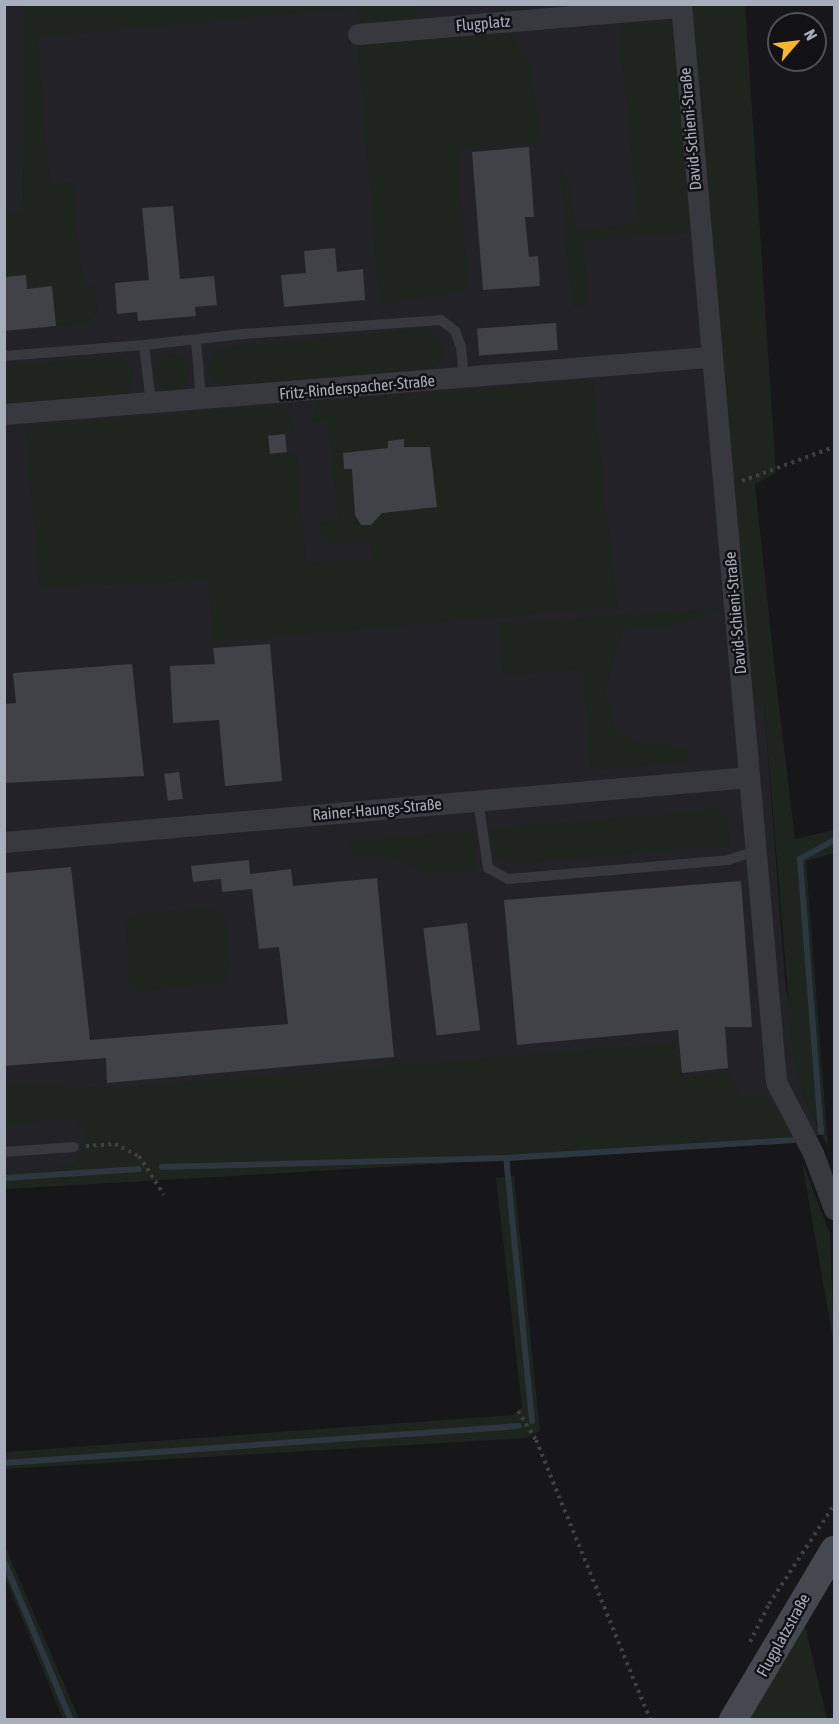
<!DOCTYPE html>
<html>
<head>
<meta charset="utf-8">
<style>
	body { margin:0 }
	#map { position:relative; width:839px; height:1724px; overflow:hidden; background:#17171a; font-family:"Asap Condensed",sans-serif }
	div>[style] { position:absolute }
	[style*='--x'] { left:calc(var(--x)*1px); top:calc(var(--y)*1px); width:calc(var(--w)*1px); rotate:calc(var(--a)*1deg) }
	.built>* { inset:0; background:#232327 }
	.green>* { inset:0; background:#1d251e }
	.round { border-radius:50% }
	.stream>* { height:6px; margin:-3px; padding:0 3px; transform-origin:3px; border-radius:3px; background:#2c373f }
	.building>* { inset:0; background:#414247; transform-origin:0 0 }
	.path>* { height:4px; margin-top:-2px; transform-origin:0; background:repeating-linear-gradient(90deg,#3e4046 0 3px,transparent 0 7.5px) }
	.lane>* { height:10px; margin:-5px; padding:0 5px; transform-origin:5px; border-radius:5px; background:#38393f }
	.street>* { height:21px; margin:-10.5px; padding:0 10.5px; transform-origin:10.5px; border-radius:10.5px; background:#38393f }
	.secondary>* { height:28px; margin:-14px; padding:0 14px; transform-origin:14px; border-radius:14px; background:#46484f }
	span { translate:-50% -50%; white-space:nowrap; text-align:center; line-height:1.15; -webkit-text-stroke:5px #121215; paint-order:stroke }
	.street-label { font-size:16px; color:#a8aebb }
	.frame { position:absolute; inset:0; border:6px solid #a8aebb; pointer-events:none }
	.north { position:absolute; left:767px; top:12px; width:60px; height:60px; box-sizing:border-box; background:#121215; border:2px solid #4e5057; border-radius:50%; rotate:62deg; font-size:16px; font-weight:700; line-height:24px; text-align:center; color:#a8aebb }
	.north::after { content:''; display:block; margin:auto; width:21px; height:27px; background:#ffb52a; clip-path:polygon(50% 0,100% 100%,50% 72%,0 100%) }
</style>
</head>
<body>
<div id="map">
	<div class="built">
		<i style="clip-path:polygon(5px 5px,691px 5px,752px 707px,764px 704px,785px 980px,802px 1093px,821px 1134px,795px 1143px,5px 1189px)"></i>
	</div>
	<div class="green">
		<i style="clip-path:polygon(413px 4px,424px 21px,357px 25px,355px 8px,37px 37px,50px 185px,73px 183px,83px 286px,95px 285px,97px 311px,86px 325px,56px 326px,52px 286px,33px 288px,33px 298px,5px 277px,4px 213px,23px 211px,25px 5px)"></i>
		<i style="clip-path:polygon(691px 5px,745px 5px,776px 473px,755px 484px,777px 690px,795px 839px,834px 830px,834px 853px,806px 861px,828px 1147px,802px 1093px,793px 1055px,764px 705px,751px 707px)"></i>
		<i style="clip-path:polygon(659px 19px,675px 29px,694px 232px,583px 241px,588px 305px,572px 307px,560px 167px,569px 183px,576px 230px,639px 223px,618px 22px)"></i>
		<i style="clip-path:polygon(507px 31px,528px 57px,542px 141px,458px 149px,467px 281px,463px 291px,380px 305px,358px 43px)"></i>
		<i style="clip-path:polygon(428px 328px,443px 345px,443px 357px,433px 369px,222px 386px,208px 374px,211px 356px,222px 348px)"></i>
		<i class="round" style="left:154px;top:355px;width:36px;height:36px"></i>
		<i style="clip-path:polygon(122px 357px,134px 372px,128px 394px,5px 404px,5px 366px)"></i>
		<i style="clip-path:polygon(592px 380px,617px 606px,213px 643px,208px 580px,40px 588px,25px 426px,281px 405px,292px 416px,294px 433px,268px 436px,271px 454px,296px 452px,306px 563px,371px 559px,370px 541px,331px 544px,321px 536px,319px 523px,339px 521px,328px 421px,311px 422px,316px 406px,325px 401px)"></i>
		<i style="clip-path:polygon(721px 608px,673px 626px,624px 629px,605px 688px,615px 729px,638px 742px,687px 749px,688px 762px,591px 770px,583px 669px,504px 675px,499px 624px)"></i>
		<i style="clip-path:polygon(720px 809px,727px 815px,730px 845px,514px 864px,496px 857px,487px 830px)"></i>
		<i style="clip-path:polygon(473px 830px,477px 870px,426px 874px,391px 857px,358px 857px,344px 842px)"></i>
		<i style="clip-path:polygon(209px 908px,218px 910px,225px 919px,230px 969px,224px 983px,143px 991px,130px 985px,126px 920px,139px 914px)"></i>
		<i style="clip-path:polygon(676px 1043px,684px 1078px,728px 1072px,740px 1093px,772px 1099px,795px 1143px,5px 1189px,4px 1174px,76px 1164px,86px 1137px,74px 1117px,5px 1126px,5px 1084px,116px 1088px)"></i>
		<i style="clip-path:polygon(802px 1162px,830px 1234px,834px 1345px)"></i>
		<i style="clip-path:polygon(514px 1176px,540px 1431px,526px 1438px,5px 1469px,5px 1452px,513px 1415px,522px 1407px,496px 1178px)"></i>
		<i style="clip-path:polygon(4px 1546px,5px 1546px,79px 1719px,63px 1719px,5px 1577px)"></i>
		<i style="clip-path:polygon(803px 1617px,827px 1719px,749px 1719px)"></i>
	</div>
	<div class="stream">
		<i style="--x:821;--y:1132;--w:274;--a:-94.4"></i>
		<i style="--x:800;--y:859;--w:39;--a:-29"></i>
		<i style="--x:162;--y:1167;--w:344;--a:-1.5"></i>
		<i style="--x:4;--y:1178;--w:135;--a:-3.8"></i>
		<i style="--x:532;--y:1421;--w:264;--a:-95.6"></i>
		<i style="--x:506;--y:1158;--w:287;--a:-3.6"></i>
		<i style="--x:4;--y:1463;--w:516;--a:-4.11"></i>
		<i style="--x:4;--y:1561;--w:173;--a:67.2"></i>
	</div>
	<div class="building">
		<i style="clip-path:polygon(529px 147px,534px 217px,525px 217px,529px 257px,538px 256px,540px 286px,483px 290px,472px 152px)"></i>
		<i style="clip-path:polygon(173px 206px,180px 279px,214px 276px,217px 305px,195px 307px,196px 316px,138px 321px,137px 312px,117px 314px,115px 283px,149px 280px,142px 208px)"></i>
		<i style="clip-path:polygon(335px 248px,337px 272px,363px 269px,365px 300px,284px 307px,281px 275px,306px 273px,304px 251px)"></i>
		<i style="clip-path:polygon(26px 275px,27px 289px,52px 286px,56px 326px,4px 331px,4px 277px)"></i>
		<i style="left:556px;top:323px;width:27px;height:79px;rotate:86deg"></i>
		<i style="left:285px;top:434px;width:18px;height:17px;rotate:84deg"></i>
		<i style="clip-path:polygon(404px 439px,404px 447px,430px 447px,437px 507px,382px 513px,371px 525px,361px 525px,355px 515px,352px 469px,344px 469px,343px 453px,388px 448px,388px 441px)"></i>
		<i style="clip-path:polygon(270px 644px,282px 781px,225px 786px,219px 720px,173px 723px,170px 666px,215px 664px,213px 648px)"></i>
		<i style="clip-path:polygon(132px 664px,144px 776px,4px 783px,4px 704px,16px 703px,13px 673px)"></i>
		<i style="left:179px;top:772px;width:27px;height:15px;rotate:82deg"></i>
		<i style="clip-path:polygon(249px 860px,250px 874px,291px 869px,293px 886px,377px 878px,394px 1057px,107px 1083px,106px 1058px,4px 1066px,4px 873px,71px 867px,90px 1040px,288px 1024px,279px 947px,259px 949px,252px 889px,222px 892px,221px 879px,193px 882px,191px 866px)"></i>
		<i style="clip-path:polygon(741px 881px,752px 1027px,725px 1027px,728px 1068px,682px 1073px,678px 1030px,517px 1045px,504px 900px)"></i>
		<i style="left:467px;top:923px;width:108px;height:44px;rotate:83deg"></i>
	</div>
	<div class="path">
		<i style="--x:742;--y:481;--w:98;--a:-20.3"></i>
		<i style="--x:86;--y:1146;--w:29;--a:-4"></i>
		<i style="--x:115;--y:1144;--w:27;--a:27"></i>
		<i style="--x:139;--y:1156;--w:46;--a:57.3"></i>
		<i style="--x:518;--y:1411;--w:34;--a:58"></i>
		<i style="--x:536;--y:1440;--w:302;--a:67.8"></i>
		<i style="--x:750;--y:1642;--w:42;--a:-63.4"></i>
		<i style="--x:769;--y:1604;--w:118;--a:-56.7"></i>
	</div>
	<div class="lane">
		<i style="--x:196;--y:340;--w:58;--a:85.1"></i>
		<i style="--x:4;--y:356;--w:140;--a:-4.5"></i>
		<i style="--x:151;--y:403;--w:58;--a:-96.9"></i>
		<i style="--x:144;--y:345;--w:99;--a:-6.4"></i>
		<i style="--x:242;--y:334;--w:199;--a:-4"></i>
		<i style="--x:441;--y:320;--w:18;--a:38"></i>
		<i style="--x:455;--y:331;--w:17;--a:69"></i>
		<i style="--x:461;--y:347;--w:30;--a:84"></i>
		<i style="--x:478;--y:800;--w:69;--a:81.6"></i>
		<i style="--x:488;--y:868;--w:23;--a:29"></i>
		<i style="--x:508;--y:879;--w:221;--a:-4.9"></i>
		<i style="--x:728;--y:860;--w:29;--a:-18"></i>
		<i style="--x:4;--y:1152;--w:70;--a:-4.1"></i>
	</div>
	<div class="street">
		<i style="--x:681;--y:4;--w:1082;--a:84.96"></i>
		<i style="--x:776;--y:1082;--w:80;--a:62.5"></i>
		<i style="--x:813;--y:1153;--w:60;--a:69.4"></i>
		<i style="--x:358;--y:34;--w:324;--a:-4.8"></i>
		<i style="--x:4;--y:414;--w:706;--a:-4.63"></i>
		<i style="--x:4;--y:842;--w:748;--a:-4.99"></i>
	</div>
	<div class="secondary">
		<i style="--x:733;--y:1720;--w:198;--a:-59.3"></i>
	</div>
	<div class="street-label">
		<span style="left:483px;top:23px;rotate:-5deg">Flugplatz</span>
		<span style="left:690px;top:129px;rotate:-95deg">David-Schieni-Straße</span>
		<span style="left:357px;top:387px;rotate:-5deg">Fritz-Rinderspacher-Straße</span>
		<span style="left:735px;top:613px;rotate:-95deg">David-Schieni-Straße</span>
		<span style="left:377px;top:809px;rotate:-5deg">Rainer-Haungs-Straße</span>
		<span style="left:783px;top:1635px;rotate:-61deg">Flugplatzstraße</span>
	</div>
	<div class="frame"></div>
	<div class="north">N</div>
</div>
</body>
</html>
